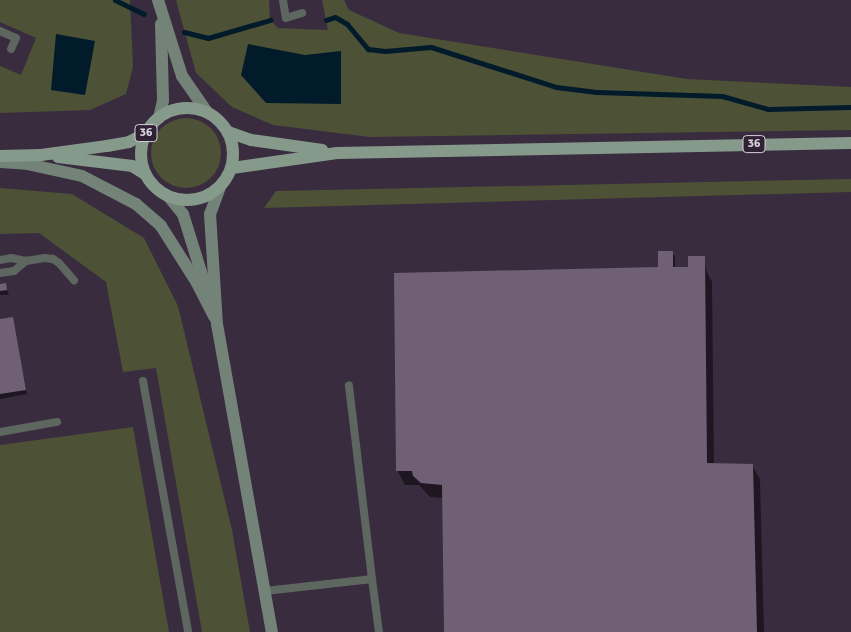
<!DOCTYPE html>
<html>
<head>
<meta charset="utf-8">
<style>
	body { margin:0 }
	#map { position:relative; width:851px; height:632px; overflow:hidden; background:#392c3f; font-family:Signika,sans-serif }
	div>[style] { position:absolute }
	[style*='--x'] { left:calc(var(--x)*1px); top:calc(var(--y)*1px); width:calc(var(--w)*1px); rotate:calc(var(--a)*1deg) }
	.green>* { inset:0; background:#4d5135 }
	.round { border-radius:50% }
	.water>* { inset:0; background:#021b2b }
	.shadow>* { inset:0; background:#0007 }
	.stream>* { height:5px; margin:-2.5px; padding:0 2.5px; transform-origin:2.5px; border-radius:2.5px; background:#021b2b }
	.building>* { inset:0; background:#6f6076 }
	.service>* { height:8px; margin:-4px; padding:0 4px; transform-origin:4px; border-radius:4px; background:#5d665f }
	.secondary>* { height:12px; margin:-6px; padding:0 6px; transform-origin:6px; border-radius:6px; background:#748378 }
	.primary>* { height:12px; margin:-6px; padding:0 6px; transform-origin:6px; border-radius:6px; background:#859a8b }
	.primary>.ring { margin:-6px; padding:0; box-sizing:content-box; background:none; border:12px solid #859a8b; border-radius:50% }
	span { translate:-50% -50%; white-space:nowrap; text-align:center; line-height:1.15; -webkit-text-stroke:4px #2f2235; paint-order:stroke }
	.shield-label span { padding:1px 4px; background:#2f2235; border:1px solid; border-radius:4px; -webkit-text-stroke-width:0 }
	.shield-label { font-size:12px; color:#d9d1dd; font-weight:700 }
</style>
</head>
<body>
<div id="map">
	<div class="green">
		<i style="clip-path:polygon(0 0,130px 0,133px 67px,126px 94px,90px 110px,0 113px,0 66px,21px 75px,36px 38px,0 22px)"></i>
		<i style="clip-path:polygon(176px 0,269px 0,270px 20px,278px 28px,328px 30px,322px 0,344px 0,349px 10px,399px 33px,687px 79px,851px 87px,851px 130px,370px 137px,273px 125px,232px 107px,196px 73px)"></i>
		<i class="round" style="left:151px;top:118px;width:70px;height:70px"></i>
		<i style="clip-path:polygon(851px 179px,851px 192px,264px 208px,276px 191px)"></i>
		<i style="clip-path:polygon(0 188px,72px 194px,144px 238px,178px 306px,232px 530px,250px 632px,202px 632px,156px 368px,123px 372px,106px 282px,39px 233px,0 234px)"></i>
		<i style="clip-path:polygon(133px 427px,169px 632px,0 632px,0 445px)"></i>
	</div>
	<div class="water">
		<i style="clip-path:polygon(56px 34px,95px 41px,85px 95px,51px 90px)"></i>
		<i style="clip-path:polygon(248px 44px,305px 55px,341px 51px,341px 104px,266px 103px,241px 75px)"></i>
	</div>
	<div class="shadow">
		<i style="clip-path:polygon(672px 252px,675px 257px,675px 268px,689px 268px,704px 257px,707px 272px,712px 282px,714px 465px,752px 465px,760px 479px,764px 632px,446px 632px,444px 498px,430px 497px,419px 485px,405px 485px,397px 470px,660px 268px)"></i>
		<i style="clip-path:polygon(0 285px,5px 285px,9px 295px,0 295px)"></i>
		<i style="clip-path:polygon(12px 318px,27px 394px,0 399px,0 320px)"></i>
	</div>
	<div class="stream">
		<i style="--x:115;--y:0;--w:32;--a:26"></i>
		<i style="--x:326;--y:20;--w:9;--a:-18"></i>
		<i style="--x:335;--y:17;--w:14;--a:30"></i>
		<i style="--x:347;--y:24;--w:33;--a:50"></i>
		<i style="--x:368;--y:49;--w:17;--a:7"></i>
		<i style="--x:385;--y:51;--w:46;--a:-5"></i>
		<i style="--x:431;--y:47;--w:131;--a:17.7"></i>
		<i style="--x:556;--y:87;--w:41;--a:7"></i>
		<i style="--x:597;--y:92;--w:125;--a:1.8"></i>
		<i style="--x:722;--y:96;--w:48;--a:15.8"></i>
		<i style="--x:768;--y:109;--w:83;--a:-1.4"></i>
		<i style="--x:184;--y:32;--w:25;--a:14"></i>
		<i style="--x:208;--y:38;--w:65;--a:-16.2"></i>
	</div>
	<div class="building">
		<i style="clip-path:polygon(658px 251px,673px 251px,673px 267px,688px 267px,688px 256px,705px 256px,707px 463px,753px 464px,757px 632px,444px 632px,442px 485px,421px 483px,413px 476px,412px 471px,396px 471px,394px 273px,658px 267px)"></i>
		<i style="clip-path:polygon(6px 283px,7px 290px,0 291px,0 284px)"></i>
		<i style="clip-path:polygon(13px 317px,26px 390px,0 394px,0 319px)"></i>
	</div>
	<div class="service">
		<i style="--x:283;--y:0;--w:18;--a:81"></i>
		<i style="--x:286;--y:18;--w:17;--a:-17"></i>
		<i style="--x:0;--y:31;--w:17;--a:24"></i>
		<i style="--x:16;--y:38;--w:12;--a:114"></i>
		<i style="--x:0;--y:260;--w:11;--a:-10"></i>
		<i style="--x:11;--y:258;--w:15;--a:11"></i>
		<i style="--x:26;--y:261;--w:19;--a:-9"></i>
		<i style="--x:45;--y:258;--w:8;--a:7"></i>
		<i style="--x:53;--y:259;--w:7;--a:34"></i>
		<i style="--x:59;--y:263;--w:23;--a:49"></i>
		<i style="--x:0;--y:273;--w:14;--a:-8"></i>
		<i style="--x:14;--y:271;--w:16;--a:-40"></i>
		<i style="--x:143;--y:381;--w:255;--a:79.8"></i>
		<i style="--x:0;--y:432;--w:58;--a:-10"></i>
		<i style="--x:372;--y:579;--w:53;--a:82.5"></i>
		<i style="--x:265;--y:591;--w:108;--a:-6.4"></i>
		<i style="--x:372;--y:579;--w:195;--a:-96.8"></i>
	</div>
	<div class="secondary">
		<i style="--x:158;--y:0;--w:80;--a:72.5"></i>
		<i style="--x:182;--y:76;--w:44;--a:55.2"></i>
		<i style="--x:159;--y:118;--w:18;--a:-77"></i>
		<i style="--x:163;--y:100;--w:76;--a:-91.5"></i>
		<i style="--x:0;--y:162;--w:27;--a:4"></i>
		<i style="--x:27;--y:164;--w:56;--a:12.3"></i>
		<i style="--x:82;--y:176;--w:61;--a:27.4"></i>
		<i style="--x:136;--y:204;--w:33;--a:41"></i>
		<i style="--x:161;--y:226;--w:67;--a:57.7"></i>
		<i style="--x:197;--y:283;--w:38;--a:63"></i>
		<i style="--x:220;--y:187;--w:29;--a:110"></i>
		<i style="--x:210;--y:214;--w:110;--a:86.4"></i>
		<i style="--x:217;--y:324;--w:313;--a:79.9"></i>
		<i style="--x:169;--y:197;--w:22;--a:51"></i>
		<i style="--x:183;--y:214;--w:81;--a:72.7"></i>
	</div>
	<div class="primary">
		<i class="ring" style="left:141px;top:108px;width:80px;height:80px"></i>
		<i style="--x:228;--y:132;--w:24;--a:19"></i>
		<i style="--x:251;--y:140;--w:72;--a:8"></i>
		<i style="--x:0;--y:156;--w:41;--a:-1.4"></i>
		<i style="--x:41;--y:155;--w:67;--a:-7.8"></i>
		<i style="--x:107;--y:146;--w:22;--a:-10"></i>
		<i style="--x:129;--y:142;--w:19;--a:-28"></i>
		<i style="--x:58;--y:157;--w:75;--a:6.9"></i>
		<i style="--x:132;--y:166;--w:15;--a:32"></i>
		<i style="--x:232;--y:168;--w:106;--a:-8.1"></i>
		<i style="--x:337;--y:153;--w:514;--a:-1.11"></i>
	</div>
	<div class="shield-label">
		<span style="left:146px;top:133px">36</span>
		<span style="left:754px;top:144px">36</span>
	</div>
</div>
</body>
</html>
